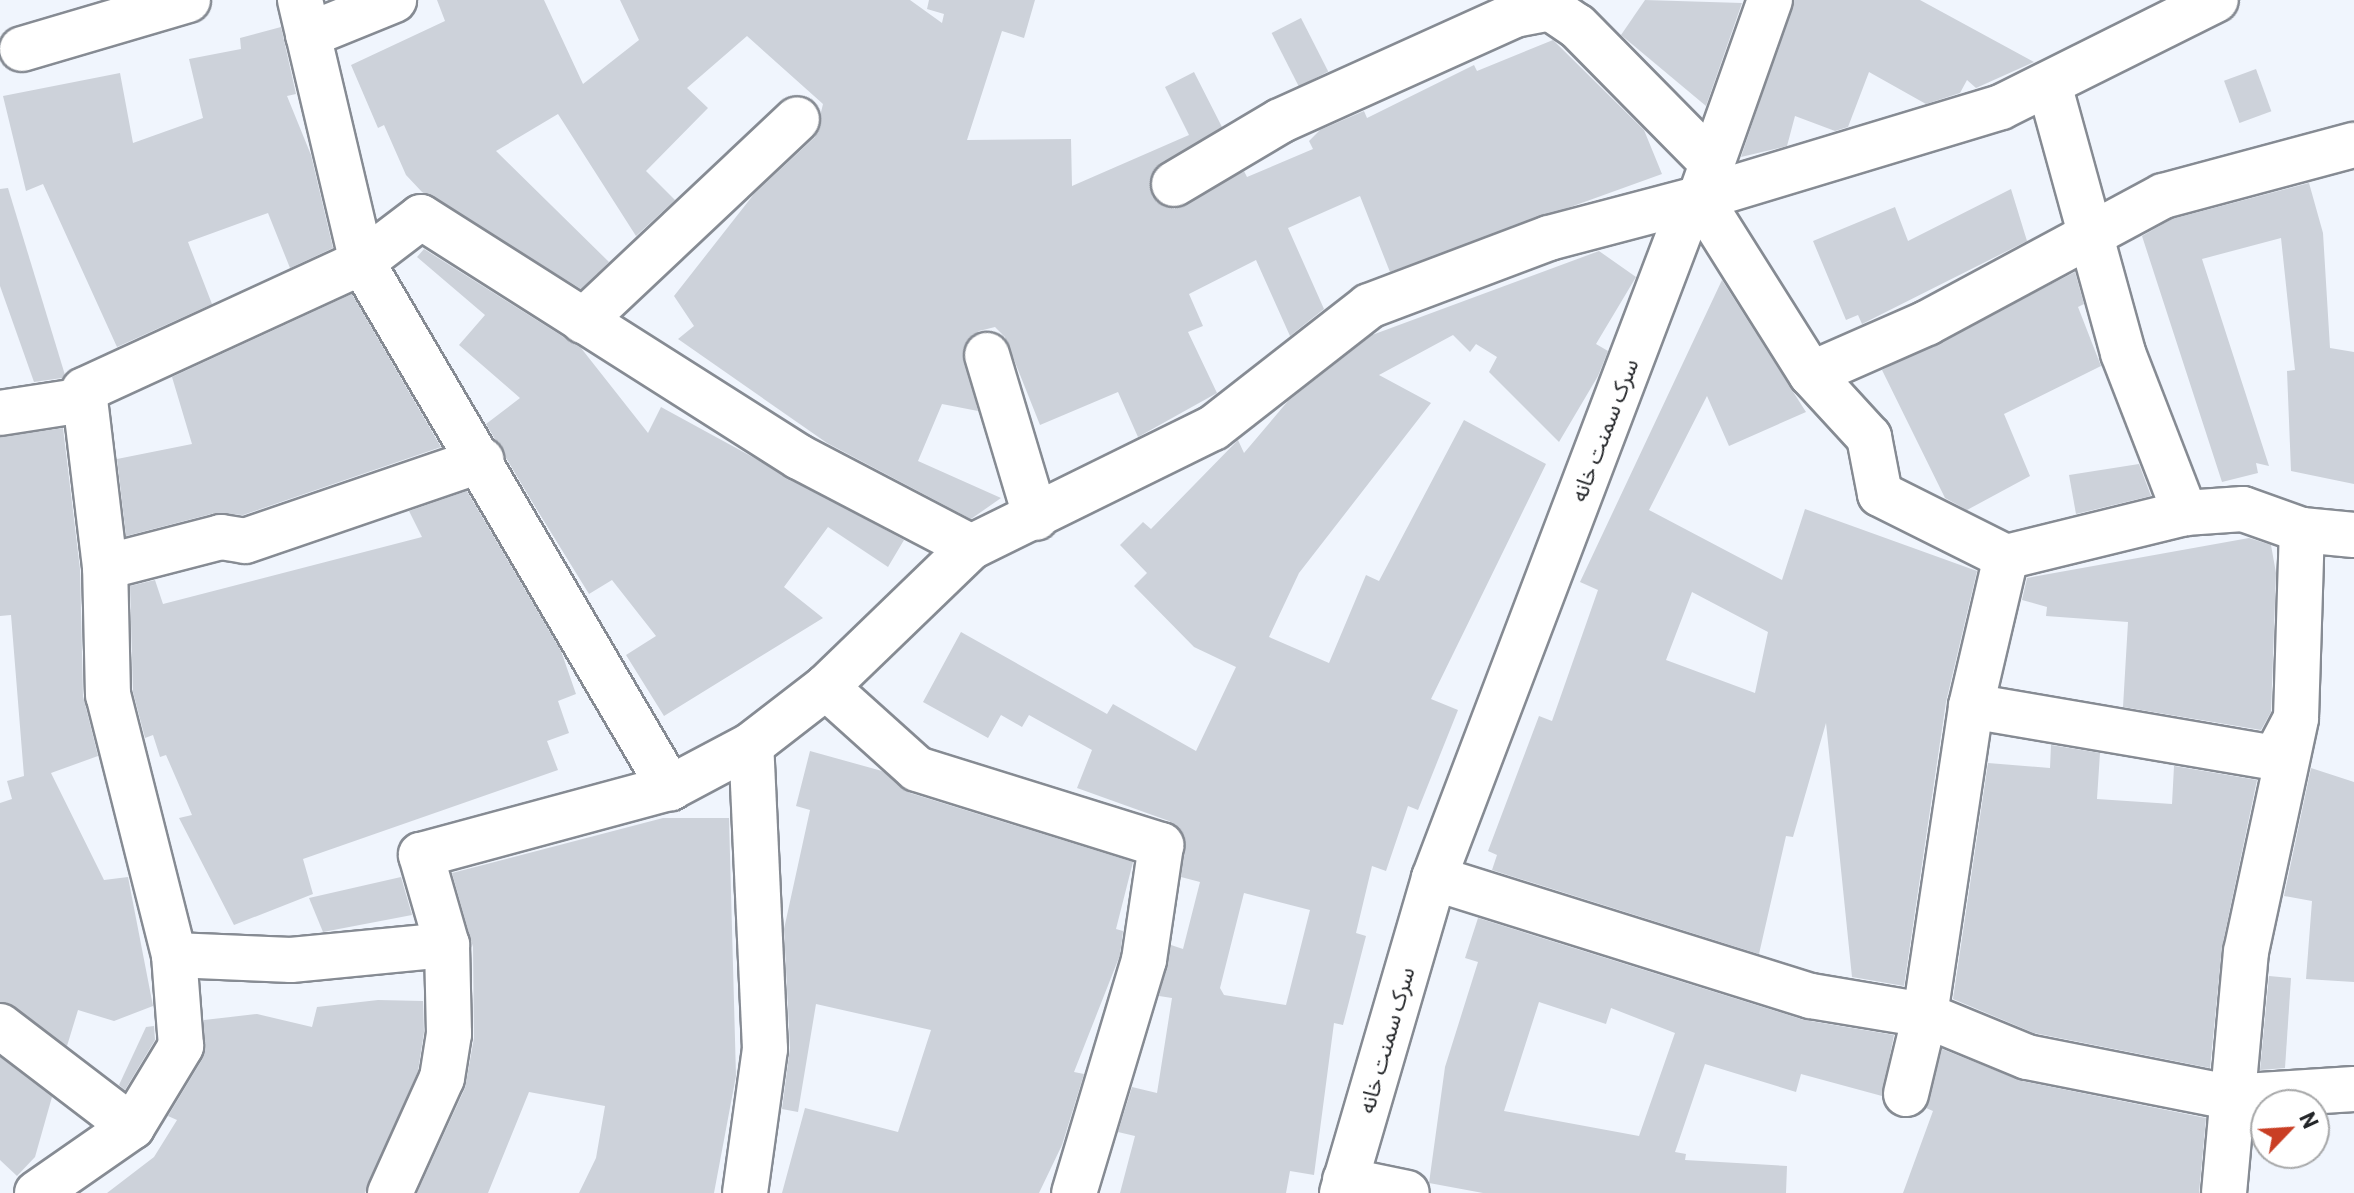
<!DOCTYPE html>
<html>
<head>
<meta charset="utf-8">
<style>
	body { margin:0 }
	#map { position:relative; width:2354px; height:1193px; overflow:hidden; background:#f0f5fd; font-family:Barlow,"Noto Sans Arabic",sans-serif }
	div>[style] { position:absolute }
	[style*='--x'] { left:calc(var(--x)*1px); top:calc(var(--y)*1px); width:calc(var(--w)*1px); rotate:calc(var(--a)*1deg) }
	.building>* { inset:0; background:#cdd2da; transform-origin:0 0 }
	.roads { filter:drop-shadow(2px 0 #868b93) drop-shadow(-2px 0 #868b93) drop-shadow(0 2px #868b93) drop-shadow(0 -2px #868b93) }
	.minor>* { height:44px; margin:-22px; padding:0 22px; transform-origin:22px; border-radius:22px; background:#fff }
	span { translate:-50% -50%; white-space:nowrap; text-align:center; line-height:1.15; -webkit-text-stroke:8px #fff; paint-order:stroke }
	.street-label { font-size:22px; color:#232528 }
	.north { position:absolute; left:2250px; top:1089px; width:80px; height:80px; box-sizing:border-box; background:#fff; border:2px solid #a7a8a9; border-radius:50%; rotate:65deg; font-size:22px; font-weight:700; line-height:32px; text-align:center; color:#232528 }
	.north::after { content:''; display:block; margin:auto; width:28px; height:36px; background:#c93e24; clip-path:polygon(50% 0,100% 100%,50% 72%,0 100%) }
</style>
</head>
<body>
<div id="map">
	<div class="building">
		<i style="clip-path:polygon(437px 0,544px 0,583px 84px,639px 40px,620px 0,910px 0,942px 23px,944px 14px,927px 9px,929px 0,1035px 0,1024px 38px,1002px 31px,967px 140px,1071px 139px,1072px 186px,1189px 135px,1165px 87px,1194px 72px,1222px 127px,1153px 171px,1152px 196px,1174px 209px,1244px 171px,1247px 177px,1313px 149px,1309px 141px,1320px 130px,1364px 111px,1367px 118px,1474px 65px,1477px 71px,1553px 40px,1644px 130px,1662px 174px,1390px 272px,1360px 196px,1288px 228px,1324px 309px,1290px 336px,1256px 260px,1189px 294px,1203px 326px,1188px 332px,1217px 393px,1138px 437px,1118px 392px,1040px 425px,1005px 337px,995px 327px,979px 331px,963px 350px,978px 411px,942px 404px,918px 461px,1001px 498px,971px 519px,827px 443px,678px 339px,694px 326px,674px 296px,754px 194px,815px 137px,823px 104px,747px 36px,687px 88px,708px 108px,646px 171px,675px 200px,636px 236px,558px 114px,496px 151px,609px 262px,581px 289px,422px 192px,406px 175px,384px 125px,378px 128px,351px 65px,445px 21px)"></i>
		<i style="clip-path:polygon(1645px 0,1742px 3px,1706px 106px,1621px 35px)"></i>
		<i style="clip-path:polygon(1794px 0,1920px 0,2034px 62px,1976px 88px,1967px 80px,1960px 93px,1926px 104px,1869px 72px,1848px 127px,1835px 131px,1795px 116px,1787px 146px,1741px 157px)"></i>
		<i style="left:1301px;top:18px;width:60px;height:33px;rotate:63deg"></i>
		<i style="clip-path:polygon(281px 27px,296px 94px,287px 96px,311px 155px,333px 248px,290px 268px,268px 213px,188px 242px,212px 304px,117px 347px,43px 184px,26px 191px,3px 96px,120px 73px,133px 143px,203px 118px,189px 59px,241px 49px,240px 38px)"></i>
		<i style="left:2256px;top:69px;width:45px;height:34px;rotate:70deg"></i>
		<i style="clip-path:polygon(2309px 183px,2323px 233px,2330px 348px,2354px 352px,2354px 484px,2291px 471px,2287px 371px,2295px 370px,2281px 238px,2202px 259px,2269px 466px,2256px 463px,2258px 473px,2222px 482px,2142px 236px,2172px 219px)"></i>
		<i style="clip-path:polygon(8px 188px,65px 375px,62px 378px,34px 382px,0 286px,0 189px)"></i>
		<i style="clip-path:polygon(2011px 189px,2027px 241px,1862px 324px,1858px 315px,1846px 320px,1813px 241px,1895px 207px,1908px 241px)"></i>
		<i style="clip-path:polygon(424px 249px,581px 348px,648px 433px,661px 407px,904px 540px,888px 567px,828px 527px,784px 587px,823px 618px,664px 716px,626px 655px,656px 636px,612px 580px,589px 594px,531px 500px,486px 424px,520px 398px,459px 345px,485px 315px,417px 257px)"></i>
		<i style="clip-path:polygon(evenodd,1599px 251px,1636px 277px,1596px 344px,1608px 351px,1598px 376px,1559px 442px,1489px 372px,1497px 357px,1476px 344px,1470px 352px,1453px 335px,1379px 375px,1431px 403px,1299px 573px,1269px 637px,1329px 663px,1366px 575px,1379px 581px,1464px 420px,1546px 464px,1431px 699px,1458px 710px,1418px 810px,1408px 806px,1386px 871px,1372px 866px,1356px 933px,1366px 936px,1343px 1025px,1334px 1023px,1314px 1175px,1290px 1171px,1286px 1193px,1120px 1193px,1135px 1136px,1118px 1132px,1132px 1087px,1157px 1093px,1172px 998px,1159px 996px,1171px 945px,1183px 949px,1200px 882px,1181px 877px,1184px 836px,1169px 821px,1077px 788px,1092px 750px,1029px 715px,1022px 727px,1001px 715px,988px 738px,923px 702px,961px 632px,1107px 714px,1113px 704px,1196px 751px,1236px 667px,1194px 647px,1134px 586px,1147px 573px,1120px 545px,1143px 522px,1151px 529px,1238px 440px,1244px 453px,1288px 401px,1372px 335px,1599px 251px,1244px 893px,1310px 910px,1286px 1005px,1224px 995px,1220px 988px,1244px 893px)"></i>
		<i style="clip-path:polygon(2075px 272px,2084px 304px,2078px 307px,2101px 366px,2004px 414px,2030px 476px,1967px 510px,1945px 498px,1882px 370px)"></i>
		<i style="clip-path:polygon(evenodd,1722px 280px,1806px 412px,1729px 446px,1707px 396px,1649px 510px,1782px 580px,1805px 509px,1977px 571px,1946px 702px,1904px 986px,1852px 977px,1826px 723px,1793px 837px,1786px 836px,1759px 954px,1492px 870px,1497px 855px,1488px 851px,1539px 716px,1552px 721px,1598px 590px,1580px 582px,1722px 280px,1692px 592px,1768px 632px,1755px 693px,1666px 660px,1692px 592px)"></i>
		<i style="clip-path:polygon(352px 294px,441px 447px,243px 515px,215px 513px,126px 536px,117px 459px,192px 444px,172px 377px)"></i>
		<i style="clip-path:polygon(63px 428px,80px 569px,83px 696px,98px 756px,51px 773px,104px 880px,128px 877px,153px 1006px,114px 1021px,78px 1010px,67px 1046px,0 1002px,0 803px,12px 799px,7px 781px,24px 776px,11px 615px,0 616px,0 437px)"></i>
		<i style="clip-path:polygon(2139px 464px,2151px 496px,2076px 514px,2069px 475px)"></i>
		<i style="clip-path:polygon(467px 491px,561px 651px,576px 694px,558px 701px,569px 733px,547px 741px,558px 770px,303px 859px,313px 894px,234px 925px,179px 818px,192px 815px,166px 755px,160px 757px,153px 735px,145px 738px,133px 692px,130px 586px,155px 580px,163px 604px,422px 537px,409px 511px)"></i>
		<i style="clip-path:polygon(2249px 538px,2271px 545px,2276px 573px,2271px 712px,2261px 730px,2123px 707px,2128px 622px,2046px 616px,2047px 607px,2022px 600px,2027px 578px)"></i>
		<i style="clip-path:polygon(2051px 745px,2100px 753px,2097px 799px,2172px 804px,2174px 766px,2257px 780px,2222px 947px,2210px 1068px,2034px 1033px,1953px 999px,1988px 763px,2050px 768px)"></i>
		<i style="clip-path:polygon(810px 751px,882px 771px,910px 793px,1133px 862px,1116px 929px,1123px 931px,1120px 955px,1074px 1072px,1084px 1074px,1062px 1145px,1039px 1193px,782px 1193px,805px 1108px,898px 1132px,931px 1030px,816px 1004px,798px 1112px,782px 1109px,790px 1048px,784px 929px,810px 810px,796px 806px)"></i>
		<i style="clip-path:polygon(2311px 768px,2354px 782px,2354px 982px,2306px 979px,2312px 901px,2284px 896px)"></i>
		<i style="clip-path:polygon(663px 818px,729px 818px,736px 1076px,714px 1193px,579px 1193px,596px 1158px,605px 1106px,529px 1092px,488px 1193px,417px 1193px,465px 1088px,474px 1038px,473px 947px,452px 873px)"></i>
		<i style="clip-path:polygon(401px 877px,412px 915px,323px 932px,309px 898px)"></i>
		<i style="clip-path:polygon(evenodd,1478px 918px,1804px 1020px,1894px 1035px,1882px 1096px,1801px 1074px,1796px 1092px,1705px 1064px,1675px 1152px,1686px 1154px,1685px 1160px,1787px 1166px,1786px 1193px,1483px 1193px,1429px 1183px,1445px 1067px,1478px 962px,1465px 958px,1478px 918px,1539px 1002px,1606px 1024px,1611px 1008px,1675px 1033px,1639px 1136px,1504px 1111px,1539px 1002px)"></i>
		<i style="clip-path:polygon(2269px 976px,2291px 978px,2285px 1068px,2260px 1070px)"></i>
		<i style="clip-path:polygon(378px 1000px,423px 1001px,424px 1032px,418px 1071px,365px 1193px,107px 1193px,154px 1157px,177px 1120px,168px 1116px,203px 1058px,204px 1020px,257px 1014px,312px 1027px,317px 1007px)"></i>
		<i style="clip-path:polygon(154px 1026px,155px 1040px,125px 1090px,119px 1085px,146px 1027px)"></i>
		<i style="clip-path:polygon(1942px 1049px,2022px 1081px,2206px 1118px,2199px 1193px,1903px 1193px,1933px 1111px,1926px 1108px)"></i>
		<i style="clip-path:polygon(0 1057px,52px 1097px,35px 1157px,17px 1176px,0 1160px)"></i>
	</div>
	<div class="roads">
		<div class="minor">
			<i style="--x:300;--y:0;--w:269;--a:76.7"></i>
			<i style="--x:362;--y:262;--w:610;--a:59.65"></i>
			<i style="--x:1770;--y:0;--w:210;--a:109.5"></i>
			<i style="--x:1700;--y:198;--w:208;--a:57.8"></i>
			<i style="--x:1811;--y:374;--w:86;--a:47.4"></i>
			<i style="--x:1869;--y:437;--w:58;--a:79.1"></i>
			<i style="--x:1880;--y:494;--w:141;--a:26.6"></i>
			<i style="--x:2006;--y:557;--w:184;--a:-13.8"></i>
			<i style="--x:2185;--y:513;--w:58;--a:-3.9"></i>
			<i style="--x:2243;--y:509;--w:63;--a:19.6"></i>
			<i style="--x:2302;--y:530;--w:52;--a:5.5"></i>
			<i style="--x:308;--y:35;--w:93;--a:-22.1"></i>
			<i style="--x:22;--y:49;--w:173;--a:-16.4"></i>
			<i style="--x:2049;--y:84;--w:279;--a:74.6"></i>
			<i style="--x:2123;--y:353;--w:172;--a:68.8"></i>
			<i style="--x:1174;--y:184;--w:123;--a:-30.7"></i>
			<i style="--x:1280;--y:121;--w:258;--a:-24.3"></i>
			<i style="--x:1515;--y:15;--w:36;--a:-11"></i>
			<i style="--x:1550;--y:8;--w:32;--a:34"></i>
			<i style="--x:1577;--y:26;--w:191;--a:45.4"></i>
			<i style="--x:583;--y:321;--w:294;--a:-43.3"></i>
			<i style="--x:987;--y:355;--w:170;--a:73.3"></i>
			<i style="--x:1811;--y:374;--w:127;--a:-23.7"></i>
			<i style="--x:1927;--y:323;--w:268;--a:-28.3"></i>
			<i style="--x:2163;--y:196;--w:198;--a:-15"></i>
			<i style="--x:0;--y:413;--w:85;--a:-8.8"></i>
			<i style="--x:105;--y:567;--w:120;--a:-14.5"></i>
			<i style="--x:221;--y:537;--w:24;--a:9"></i>
			<i style="--x:245;--y:541;--w:250;--a:-18.9"></i>
			<i style="--x:826;--y:687;--w:122;--a:42"></i>
			<i style="--x:917;--y:769;--w:256;--a:17.3"></i>
			<i style="--x:1161;--y:845;--w:116;--a:98.4"></i>
			<i style="--x:1144;--y:960;--w:243;--a:106.7"></i>
			<i style="--x:1971;--y:706;--w:308;--a:9.7"></i>
			<i style="--x:2275;--y:758;--w:41;--a:-62.2"></i>
			<i style="--x:1434;--y:878;--w:395;--a:17.4"></i>
			<i style="--x:1811;--y:996;--w:116;--a:9.5"></i>
			<i style="--x:1925;--y:1015;--w:110;--a:22.4"></i>
			<i style="--x:2027;--y:1057;--w:206;--a:11.2"></i>
			<i style="--x:2229;--y:1097;--w:125;--a:-3.7"></i>
			<i style="--x:174;--y:955;--w:117;--a:2.4"></i>
			<i style="--x:291;--y:960;--w:157;--a:-5.5"></i>
			<i style="--x:0;--y:1026;--w:166;--a:37.4"></i>
			<i style="--x:1906;--y:1094;--w:81;--a:-76.5"></i>
			<i style="--x:1925;--y:1015;--w:312;--a:-81.5"></i>
			<i style="--x:1971;--y:706;--w:153;--a:-76.8"></i>
			<i style="--x:1345;--y:1180;--w:63;--a:11.8"></i>
			<i style="--x:37;--y:1193;--w:116;--a:-34.8"></i>
			<i style="--x:132;--y:1127;--w:95;--a:-58.8"></i>
			<i style="--x:181;--y:1046;--w:91;--a:-94.4"></i>
			<i style="--x:174;--y:955;--w:268;--a:-104.2"></i>
			<i style="--x:108;--y:695;--w:128;--a:-91.3"></i>
			<i style="--x:105;--y:567;--w:178;--a:-96.8"></i>
			<i style="--x:84;--y:390;--w:306;--a:-24.7"></i>
			<i style="--x:362;--y:262;--w:74;--a:-37.3"></i>
			<i style="--x:421;--y:217;--w:448;--a:32.4"></i>
			<i style="--x:799;--y:457;--w:194;--a:27.6"></i>
			<i style="--x:390;--y:1193;--w:126;--a:-65.7"></i>
			<i style="--x:442;--y:1078;--w:45;--a:-81"></i>
			<i style="--x:449;--y:1034;--w:89;--a:-91.3"></i>
			<i style="--x:447;--y:945;--w:94;--a:-106.1"></i>
			<i style="--x:421;--y:855;--w:258;--a:-15.1"></i>
			<i style="--x:670;--y:788;--w:92;--a:-28"></i>
			<i style="--x:751;--y:745;--w:95;--a:-37.7"></i>
			<i style="--x:826;--y:687;--w:202;--a:-44"></i>
			<i style="--x:971;--y:547;--w:270;--a:-26.2"></i>
			<i style="--x:1213;--y:428;--w:198;--a:-38"></i>
			<i style="--x:1369;--y:306;--w:192;--a:-20.7"></i>
			<i style="--x:1549;--y:238;--w:156;--a:-14.8"></i>
			<i style="--x:745;--y:1193;--w:145;--a:-82.1"></i>
			<i style="--x:765;--y:1049;--w:304;--a:-92.6"></i>
			<i style="--x:1342;--y:1193;--w:328;--a:-73.7"></i>
			<i style="--x:1434;--y:878;--w:712;--a:-69.17"></i>
			<i style="--x:1687;--y:213;--w:20;--a:-49"></i>
			<i style="--x:1700;--y:198;--w:314;--a:-16.8"></i>
			<i style="--x:2001;--y:107;--w:240;--a:-26.5"></i>
			<i style="--x:2224;--y:1193;--w:242;--a:-84.8"></i>
			<i style="--x:2246;--y:952;--w:239;--a:-77.9"></i>
			<i style="--x:2296;--y:718;--w:188;--a:-88.2"></i>
		</div>
	</div>
	<div class="street-label">
		<span style="left:1604px;top:430px;rotate:-69deg">سرک سمنت خانه</span>
		<span style="left:1386px;top:1040px;rotate:-74deg">سرک سمنت خانه</span>
	</div>
	<div class="north">N</div>
</div>
</body>
</html>
